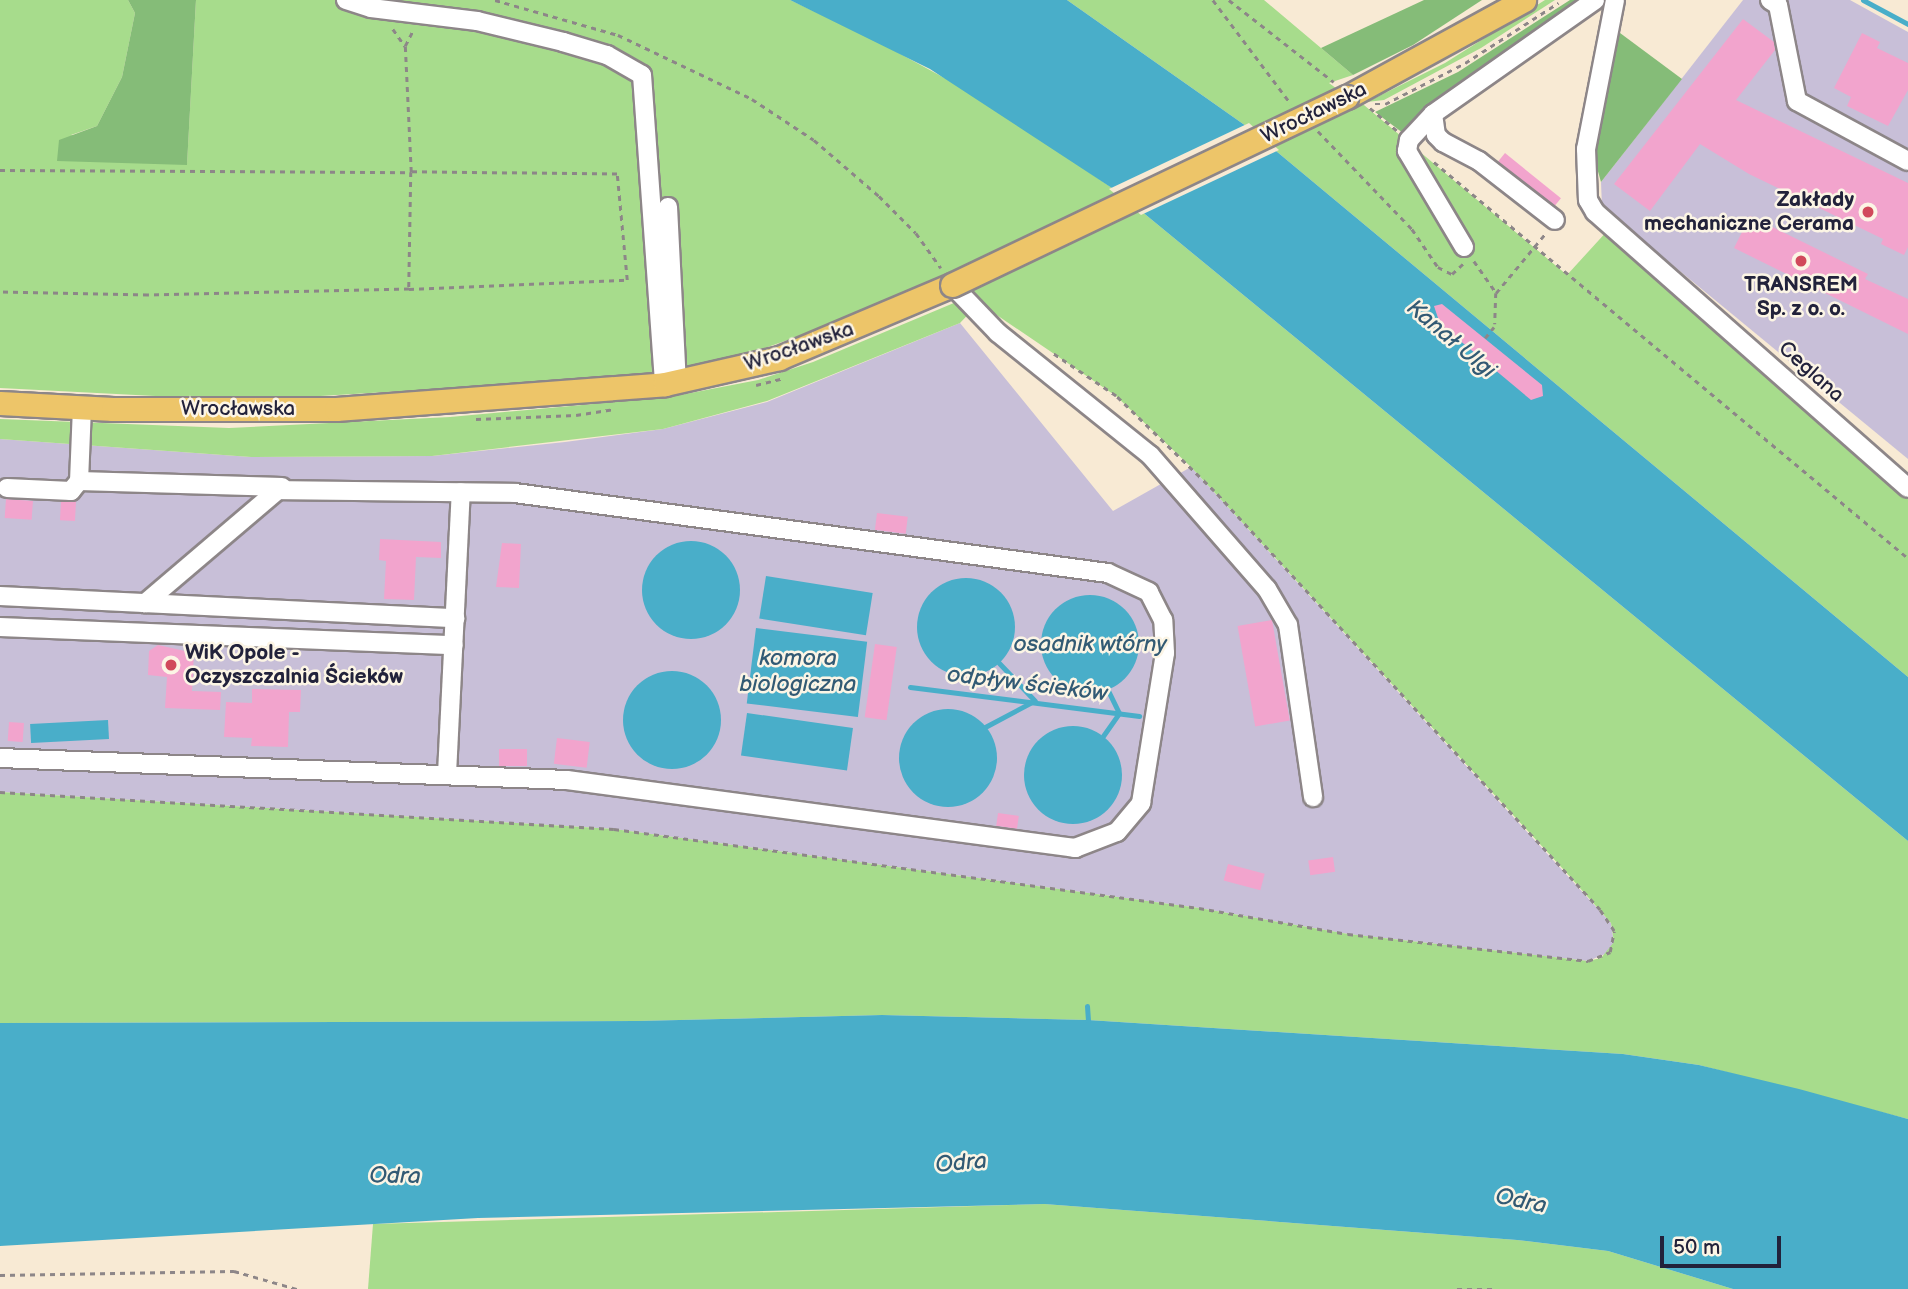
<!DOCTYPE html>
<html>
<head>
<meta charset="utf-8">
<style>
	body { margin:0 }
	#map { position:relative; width:1908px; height:1289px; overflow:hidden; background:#f8ead4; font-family:"Balsamiq Sans",sans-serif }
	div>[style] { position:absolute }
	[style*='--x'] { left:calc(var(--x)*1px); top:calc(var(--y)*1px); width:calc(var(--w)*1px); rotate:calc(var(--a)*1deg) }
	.industrial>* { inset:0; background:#c8bfd8 }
	.green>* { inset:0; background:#a7dc8c }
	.forest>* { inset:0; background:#85bc78 }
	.water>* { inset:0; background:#49aec9; transform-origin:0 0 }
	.round { border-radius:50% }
	.pier>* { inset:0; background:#f8ead4 }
	.stream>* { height:5px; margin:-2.5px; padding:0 2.5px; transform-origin:2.5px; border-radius:2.5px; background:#49aec9 }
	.building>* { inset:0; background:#f2a4cd; transform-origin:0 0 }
	.path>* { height:2.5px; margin-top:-1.25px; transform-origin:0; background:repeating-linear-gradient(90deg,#8d8688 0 5px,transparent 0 10px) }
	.roads { filter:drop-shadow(2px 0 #8d8688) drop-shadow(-2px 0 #8d8688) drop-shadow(0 2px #8d8688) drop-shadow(0 -2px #8d8688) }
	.minor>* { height:18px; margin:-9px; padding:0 9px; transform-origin:9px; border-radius:9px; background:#fff }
	.major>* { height:23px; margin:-11.5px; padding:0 11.5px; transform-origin:11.5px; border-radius:11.5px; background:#edc569 }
	.bridges { filter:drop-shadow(2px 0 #8d8688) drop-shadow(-2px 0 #8d8688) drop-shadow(0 2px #8d8688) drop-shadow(0 -2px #8d8688) }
	.major-bridge>* { height:23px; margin:-11.5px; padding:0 11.5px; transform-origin:11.5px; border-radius:11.5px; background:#edc569 }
	.dots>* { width:19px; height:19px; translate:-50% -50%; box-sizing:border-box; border:4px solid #fcf5e5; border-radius:50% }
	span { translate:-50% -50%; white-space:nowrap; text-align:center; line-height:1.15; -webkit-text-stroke:5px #fcf5e5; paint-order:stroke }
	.street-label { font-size:21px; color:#22223b }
	.poi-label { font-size:21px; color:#22223b; font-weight:700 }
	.right { translate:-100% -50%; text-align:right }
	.left { translate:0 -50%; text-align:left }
	.water-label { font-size:23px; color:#325a74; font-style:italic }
	.scale { position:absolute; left:1660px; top:1236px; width:121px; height:32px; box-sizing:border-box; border:4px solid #22223b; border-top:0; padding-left:9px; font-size:21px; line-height:24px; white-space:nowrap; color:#22223b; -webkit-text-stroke:5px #fcf5e5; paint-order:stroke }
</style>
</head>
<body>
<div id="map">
	<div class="industrial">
		<i style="clip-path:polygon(1743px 0,1850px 0,1908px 32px,1908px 459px,1602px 207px,1601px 182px)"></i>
		<i style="clip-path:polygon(960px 323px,1113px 511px,1191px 467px,1611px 923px,1614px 943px,1610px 952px,1588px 961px,1348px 934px,1199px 908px,614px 829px,0 792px,0 439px,251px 457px,432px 456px,565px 442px,663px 429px,767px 402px)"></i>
	</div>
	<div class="green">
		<i style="clip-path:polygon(0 0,128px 0,135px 13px,122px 77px,97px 126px,71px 135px,187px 164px,196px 0,790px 0,871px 38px,972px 93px,1118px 192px,1908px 841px,1908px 1119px,1699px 1065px,1623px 1054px,1088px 1020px,882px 1015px,637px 1021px,0 1023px,0 792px,614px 829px,1199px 908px,1348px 934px,1588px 961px,1601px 958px,1614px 942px,1611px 923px,1563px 869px,1191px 467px,1116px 396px,979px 303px,960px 323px,767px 401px,663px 429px,432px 456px,251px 457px,0 439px,0 419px,229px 428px,450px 417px,670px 397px,758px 380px,813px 362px,961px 300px,945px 276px,859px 315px,762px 349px,698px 367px,601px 379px,304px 397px,194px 398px,0 388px)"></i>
		<i style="clip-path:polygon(1067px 0,1264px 0,1353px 75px,1329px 83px,1348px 97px,1352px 95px,1567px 275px,1609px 229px,1908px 488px,1908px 677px,1246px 126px)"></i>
		<i style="clip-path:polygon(1545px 0,1555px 0,1481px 48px,1384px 100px,1367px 102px,1445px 63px)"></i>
		<i style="clip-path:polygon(1044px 1204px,1517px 1240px,1608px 1251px,1733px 1289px,368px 1289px,373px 1224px)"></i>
	</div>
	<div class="forest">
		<i style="clip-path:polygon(128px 0,196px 0,187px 165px,57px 161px,59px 140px,97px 126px,122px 77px,135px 13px)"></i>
		<i style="clip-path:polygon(1424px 0,1482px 0,1413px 45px,1353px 75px,1321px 48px)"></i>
		<i style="clip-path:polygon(1570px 0,1589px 0,1407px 136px,1375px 112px,1458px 72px)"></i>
		<i style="clip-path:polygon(1616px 30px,1682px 79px,1601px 182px,1593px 154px)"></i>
	</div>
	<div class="water">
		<i style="clip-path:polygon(790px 0,1067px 0,1246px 126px,1908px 677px,1908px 841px,1118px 192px,930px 69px)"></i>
		<i class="round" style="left:642px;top:541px;width:98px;height:98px"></i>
		<i style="left:766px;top:576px;width:108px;height:43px;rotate:9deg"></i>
		<i class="round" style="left:917px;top:578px;width:98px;height:98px"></i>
		<i class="round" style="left:1041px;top:595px;width:98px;height:98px"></i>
		<i style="left:756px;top:628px;width:112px;height:76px;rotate:7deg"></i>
		<i class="round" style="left:623px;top:671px;width:98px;height:98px"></i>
		<i class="round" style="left:899px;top:709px;width:98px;height:98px"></i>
		<i style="left:747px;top:713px;width:107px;height:43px;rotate:8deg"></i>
		<i style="left:108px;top:720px;width:19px;height:78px;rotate:87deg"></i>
		<i class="round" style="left:1024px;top:726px;width:98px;height:98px"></i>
		<i style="clip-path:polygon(882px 1015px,1088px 1020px,1623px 1054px,1699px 1065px,1799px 1089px,1908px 1119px,1908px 1289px,1733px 1289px,1608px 1251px,1517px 1240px,1044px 1204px,478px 1218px,0 1246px,0 1023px,637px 1021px)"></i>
	</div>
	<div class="pier">
		<i style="clip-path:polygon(1249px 123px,1279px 150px,1141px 215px,1109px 189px)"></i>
	</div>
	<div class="stream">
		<i style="--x:1863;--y:0;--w:51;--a:28.1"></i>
		<i style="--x:999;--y:663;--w:52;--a:46.5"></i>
		<i style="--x:910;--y:687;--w:231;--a:7.2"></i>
		<i style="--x:985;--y:727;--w:53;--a:-28"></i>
		<i style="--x:1103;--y:736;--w:28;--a:-55"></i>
		<i style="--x:1119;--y:713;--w:25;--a:-116"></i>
		<i style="--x:1087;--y:1006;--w:14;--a:86"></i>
	</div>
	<div class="building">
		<i style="clip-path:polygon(1743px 19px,1774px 42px,1775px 50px,1736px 100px,1908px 183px,1908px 247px,1904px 255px,1881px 244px,1883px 239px,1749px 174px,1700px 144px,1650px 211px,1614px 184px)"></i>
		<i style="clip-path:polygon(1862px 33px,1880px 42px,1877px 48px,1908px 63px,1908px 90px,1888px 126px,1847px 106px,1851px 97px,1834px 88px)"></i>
		<i style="left:1505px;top:153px;width:72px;height:11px;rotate:39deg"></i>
		<i style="clip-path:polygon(1750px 216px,1868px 274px,1865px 279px,1908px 299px,1908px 334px,1734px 248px)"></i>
		<i style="clip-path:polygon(1442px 304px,1542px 385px,1543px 396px,1531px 400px,1440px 324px,1434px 306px)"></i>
		<i style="left:6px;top:499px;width:27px;height:19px;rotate:4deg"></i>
		<i style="left:76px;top:501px;width:20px;height:15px;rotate:93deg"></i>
		<i style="left:877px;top:513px;width:31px;height:17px;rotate:7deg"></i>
		<i style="clip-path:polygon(380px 539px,441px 542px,441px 558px,416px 557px,414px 600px,384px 599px,386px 561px,379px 560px)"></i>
		<i style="clip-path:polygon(502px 543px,521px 544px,519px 588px,496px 587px)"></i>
		<i style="left:1272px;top:620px;width:102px;height:35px;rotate:80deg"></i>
		<i style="left:875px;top:644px;width:22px;height:74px;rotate:8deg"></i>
		<i style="clip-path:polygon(158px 645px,194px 653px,192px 691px,221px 692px,220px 710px,165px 708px,167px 677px,148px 675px,149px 651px)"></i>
		<i style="clip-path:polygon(252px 689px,301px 690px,300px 712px,289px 712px,288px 747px,251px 746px,252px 738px,224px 737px,226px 702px,252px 703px)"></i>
		<i style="left:9px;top:722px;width:15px;height:19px;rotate:4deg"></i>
		<i style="left:557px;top:738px;width:33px;height:26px;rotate:7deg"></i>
		<i style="left:499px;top:749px;width:28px;height:17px"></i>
		<i style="left:998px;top:813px;width:21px;height:13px;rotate:8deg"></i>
		<i style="left:1333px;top:857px;width:15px;height:25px;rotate:82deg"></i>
		<i style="left:1228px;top:864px;width:38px;height:17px;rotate:15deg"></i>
	</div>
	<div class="path">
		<i style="--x:495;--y:0;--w:128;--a:15.9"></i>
		<i style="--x:618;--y:35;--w:148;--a:25.5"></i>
		<i style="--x:752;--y:99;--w:74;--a:33.5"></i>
		<i style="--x:814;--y:140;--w:86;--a:40.7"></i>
		<i style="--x:879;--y:196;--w:52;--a:45"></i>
		<i style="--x:916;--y:233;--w:43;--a:54.5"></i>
		<i style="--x:1213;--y:0;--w:130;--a:53.1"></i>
		<i style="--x:1229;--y:0;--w:133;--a:38"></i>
		<i style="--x:393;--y:29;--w:21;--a:55"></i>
		<i style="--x:1375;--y:104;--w:10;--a:0"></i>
		<i style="--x:1385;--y:104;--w:90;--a:-27.1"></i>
		<i style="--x:1465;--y:63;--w:111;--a:-32.8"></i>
		<i style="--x:1370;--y:108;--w:35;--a:40"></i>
		<i style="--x:1318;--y:131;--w:136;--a:46.2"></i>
		<i style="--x:1412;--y:229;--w:46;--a:55.6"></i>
		<i style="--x:1438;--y:267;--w:16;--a:27"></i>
		<i style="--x:1452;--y:274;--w:16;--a:-43"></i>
		<i style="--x:1434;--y:162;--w:618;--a:39.88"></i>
		<i style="--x:0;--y:170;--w:411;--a:0.3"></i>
		<i style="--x:411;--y:172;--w:117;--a:91"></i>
		<i style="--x:409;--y:289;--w:261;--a:178.7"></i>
		<i style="--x:148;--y:295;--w:148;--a:-178.8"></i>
		<i style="--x:1474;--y:261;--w:39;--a:55"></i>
		<i style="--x:1496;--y:293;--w:31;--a:92"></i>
		<i style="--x:409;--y:289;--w:218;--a:-2.4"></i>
		<i style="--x:627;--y:280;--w:106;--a:-95.4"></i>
		<i style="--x:617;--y:174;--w:206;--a:-179.4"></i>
		<i style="--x:411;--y:172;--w:126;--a:-92.7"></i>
		<i style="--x:405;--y:46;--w:18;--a:-63"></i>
		<i style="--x:1496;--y:293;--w:77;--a:-50.3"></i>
		<i style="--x:1485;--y:338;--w:14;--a:-51"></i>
		<i style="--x:756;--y:385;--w:29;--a:-14"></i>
		<i style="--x:476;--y:419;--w:100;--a:-2.3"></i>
		<i style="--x:576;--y:415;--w:39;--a:-9"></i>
		<i style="--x:0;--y:792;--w:615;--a:3.45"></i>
		<i style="--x:614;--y:829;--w:590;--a:7.69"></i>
		<i style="--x:1199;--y:908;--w:151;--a:9.9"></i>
		<i style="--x:1348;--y:934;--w:242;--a:6.4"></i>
		<i style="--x:1588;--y:961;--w:24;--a:-22"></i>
		<i style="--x:1610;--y:952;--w:21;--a:-79"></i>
		<i style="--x:1614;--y:931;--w:25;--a:-124"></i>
		<i style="--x:1600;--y:910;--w:570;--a:-132.65"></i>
		<i style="--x:1214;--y:491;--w:136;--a:-135.9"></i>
		<i style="--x:1116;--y:396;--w:77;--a:-146.1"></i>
		<i style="--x:0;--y:1275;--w:234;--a:-1"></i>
		<i style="--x:234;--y:1271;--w:66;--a:15.9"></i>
		<i style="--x:1457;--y:1289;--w:38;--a:0"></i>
	</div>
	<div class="roads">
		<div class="minor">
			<i style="--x:346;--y:0;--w:26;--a:18"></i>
			<i style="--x:371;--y:8;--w:107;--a:7"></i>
			<i style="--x:477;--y:21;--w:89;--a:13.7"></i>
			<i style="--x:563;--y:42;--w:46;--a:16.5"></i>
			<i style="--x:607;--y:55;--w:40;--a:29.7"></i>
			<i style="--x:642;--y:75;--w:310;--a:85.9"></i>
			<i style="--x:1615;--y:0;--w:152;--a:101"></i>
			<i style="--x:1586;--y:149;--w:51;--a:87.8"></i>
			<i style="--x:1588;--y:200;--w:14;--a:60"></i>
			<i style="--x:1595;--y:212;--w:417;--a:41.4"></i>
			<i style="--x:1770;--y:0;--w:9;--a:32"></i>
			<i style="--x:1778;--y:5;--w:98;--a:78.8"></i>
			<i style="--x:1797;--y:101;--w:126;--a:28.4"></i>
			<i style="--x:1433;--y:114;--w:21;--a:82"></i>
			<i style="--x:1436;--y:135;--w:10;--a:45"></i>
			<i style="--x:1443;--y:142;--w:41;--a:27.8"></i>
			<i style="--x:1479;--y:161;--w:96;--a:37.8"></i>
			<i style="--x:668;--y:207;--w:175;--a:87.1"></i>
			<i style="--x:1464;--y:247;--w:112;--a:-120.7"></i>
			<i style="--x:1407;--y:151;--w:11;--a:-80"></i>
			<i style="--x:1409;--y:140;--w:35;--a:-47"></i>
			<i style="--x:1433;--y:114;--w:198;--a:-35.1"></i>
			<i style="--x:952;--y:285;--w:66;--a:46.2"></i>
			<i style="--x:998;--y:333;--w:195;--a:38.8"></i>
			<i style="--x:1150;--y:455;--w:178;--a:48.9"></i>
			<i style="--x:1267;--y:589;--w:42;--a:59.7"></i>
			<i style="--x:1288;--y:625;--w:174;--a:81.7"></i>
			<i style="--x:82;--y:407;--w:74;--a:92.3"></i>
			<i style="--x:79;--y:481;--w:203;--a:1.7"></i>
			<i style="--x:7;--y:488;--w:64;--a:2.7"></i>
			<i style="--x:71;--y:491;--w:13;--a:-51"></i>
			<i style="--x:0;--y:596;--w:456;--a:2.8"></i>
			<i style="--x:0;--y:627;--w:454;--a:2.3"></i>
			<i style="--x:0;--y:758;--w:567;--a:2.22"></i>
			<i style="--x:567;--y:780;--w:513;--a:7.62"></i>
			<i style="--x:1075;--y:848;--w:45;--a:-20.9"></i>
			<i style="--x:1117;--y:832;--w:38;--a:-50"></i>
			<i style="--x:1141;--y:803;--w:152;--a:-80.9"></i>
			<i style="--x:1165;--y:653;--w:33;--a:-93"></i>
			<i style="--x:1163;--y:620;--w:31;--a:-117"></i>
			<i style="--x:1149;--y:592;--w:45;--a:-155.1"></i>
			<i style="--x:1108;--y:573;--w:598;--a:-172.32"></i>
			<i style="--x:515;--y:493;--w:237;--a:-179.3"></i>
			<i style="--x:278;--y:490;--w:175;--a:139.6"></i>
			<i style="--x:447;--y:774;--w:282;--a:-87.2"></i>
		</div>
		<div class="major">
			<i style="--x:1347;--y:97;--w:202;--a:-28.7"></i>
			<i style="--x:0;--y:403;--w:113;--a:3"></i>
			<i style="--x:113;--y:409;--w:223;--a:0"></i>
			<i style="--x:336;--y:409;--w:330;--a:-4.3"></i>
			<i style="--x:665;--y:384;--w:117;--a:-12.8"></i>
			<i style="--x:779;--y:358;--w:188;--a:-22.9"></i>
		</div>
	</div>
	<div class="bridges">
		<div class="major-bridge">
			<i style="--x:952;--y:285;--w:437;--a:-25.5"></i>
		</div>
	</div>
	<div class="dots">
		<i style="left:1868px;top:212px;background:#d1495b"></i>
		<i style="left:1801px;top:261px;background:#d1495b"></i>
		<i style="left:171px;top:665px;background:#d1495b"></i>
	</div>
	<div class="street-label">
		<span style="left:1314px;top:113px;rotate:-26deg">Wrocławska</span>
		<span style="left:799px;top:347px;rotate:-19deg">Wrocławska</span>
		<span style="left:1811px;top:372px;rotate:42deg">Ceglana</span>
		<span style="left:238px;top:409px">Wrocławska</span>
	</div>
	<div class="poi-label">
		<span class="right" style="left:1854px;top:212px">Zakłady<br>mechaniczne Cerama</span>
		<span style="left:1801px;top:297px">TRANSREM<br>Sp. z o. o.</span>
		<span class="left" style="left:185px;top:665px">WiK Opole -<br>Oczyszczalnia Ścieków</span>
	</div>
	<div class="water-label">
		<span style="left:1451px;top:339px;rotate:40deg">Kanał Ulgi</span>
		<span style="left:1090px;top:644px">osadnik wtórny</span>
		<span style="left:798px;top:671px">komora<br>biologiczna</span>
		<span style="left:1027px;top:684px;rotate:7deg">odpływ ścieków</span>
		<span style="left:961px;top:1163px;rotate:-5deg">Odra</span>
		<span style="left:395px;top:1176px;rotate:1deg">Odra</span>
		<span style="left:1521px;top:1201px;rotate:12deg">Odra</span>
	</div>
	<div class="scale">50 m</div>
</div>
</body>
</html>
